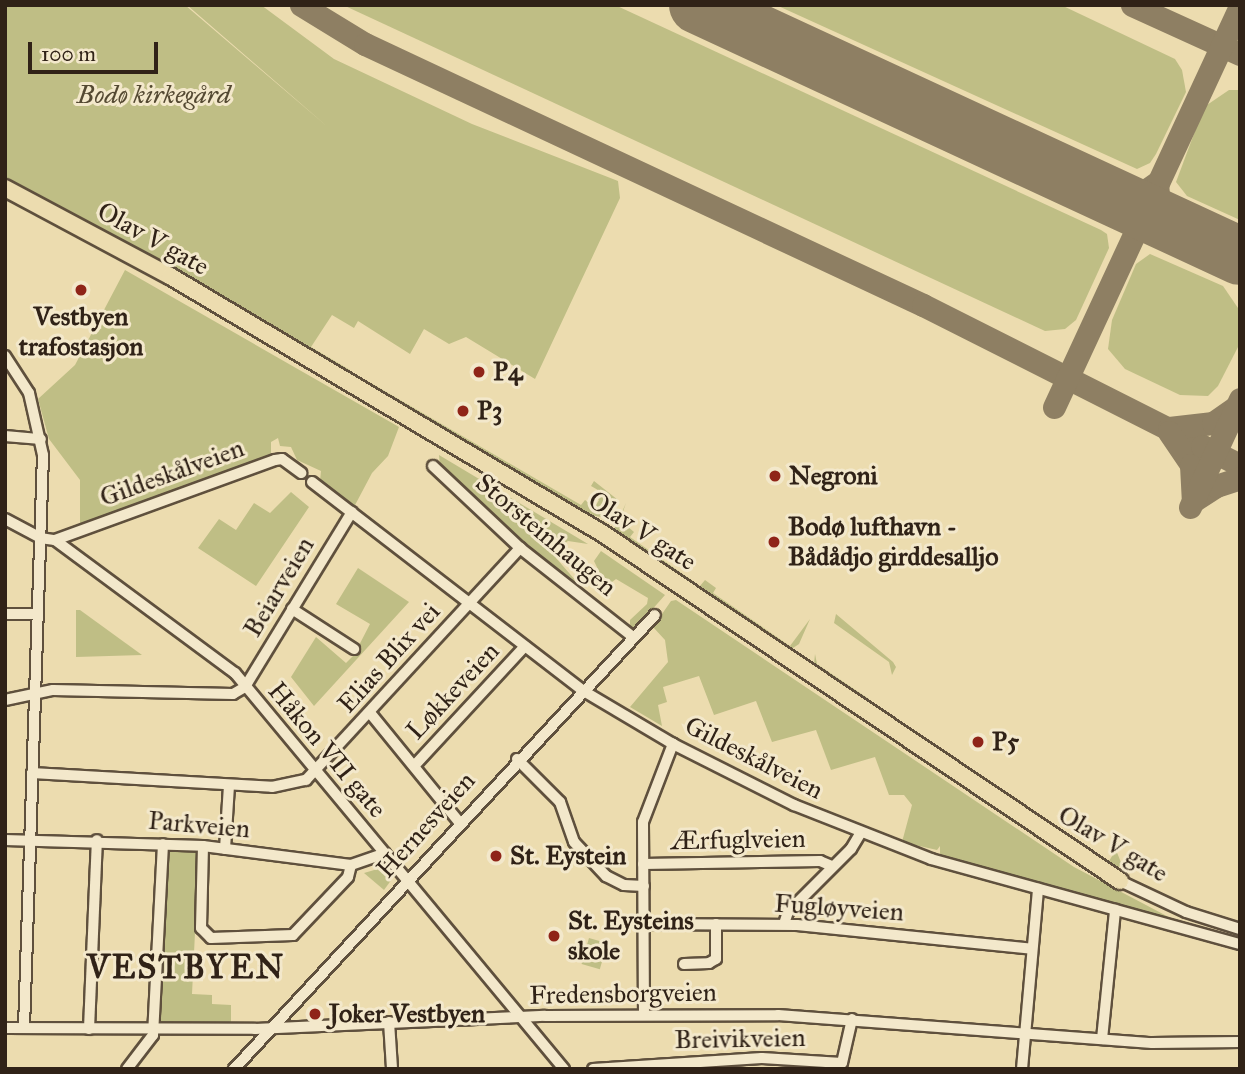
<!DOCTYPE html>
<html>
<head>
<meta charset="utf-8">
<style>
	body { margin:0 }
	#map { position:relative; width:1245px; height:1074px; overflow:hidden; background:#ecdcaf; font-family:"IM FELL Great Primer",serif }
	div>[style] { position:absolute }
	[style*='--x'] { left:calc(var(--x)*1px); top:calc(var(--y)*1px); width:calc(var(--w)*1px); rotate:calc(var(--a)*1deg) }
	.green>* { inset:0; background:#bfbe85; transform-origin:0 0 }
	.taxiway>* { height:23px; margin:-11.5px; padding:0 11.5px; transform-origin:11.5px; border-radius:11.5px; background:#8e7f63 }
	.runway>* { height:58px; margin:-29px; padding:0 29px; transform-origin:29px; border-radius:29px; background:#8e7f63 }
	.roads { filter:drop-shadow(2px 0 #5f503d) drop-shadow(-2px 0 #5f503d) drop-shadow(0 2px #5f503d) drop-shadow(0 -2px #5f503d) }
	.minor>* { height:10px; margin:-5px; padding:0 5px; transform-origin:5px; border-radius:5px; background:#f3e8cb }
	.highway>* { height:16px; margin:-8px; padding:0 8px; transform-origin:8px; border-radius:8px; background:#ecdcaf }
	.dots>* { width:19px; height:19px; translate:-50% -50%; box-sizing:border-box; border:4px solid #f3e8cb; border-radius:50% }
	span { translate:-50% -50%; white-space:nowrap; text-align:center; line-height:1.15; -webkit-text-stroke:6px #f3e8cb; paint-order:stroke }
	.park-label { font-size:26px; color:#544932; font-style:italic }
	.street-label { font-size:26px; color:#302217 }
	.poi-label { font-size:26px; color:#302217; font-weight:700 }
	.left { translate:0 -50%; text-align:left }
	.district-label { font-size:33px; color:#302217; font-weight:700; letter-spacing:2px }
	.frame { position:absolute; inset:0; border:7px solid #302217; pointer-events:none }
	.scale { position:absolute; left:28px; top:42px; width:130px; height:32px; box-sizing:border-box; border:4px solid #302217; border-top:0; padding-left:9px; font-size:21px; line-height:24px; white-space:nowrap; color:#302217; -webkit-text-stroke:5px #f3e8cb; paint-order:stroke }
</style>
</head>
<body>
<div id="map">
	<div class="green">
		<i style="clip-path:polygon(5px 5px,185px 5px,329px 128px,187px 5px,261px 5px,334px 59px,472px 124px,618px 181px,620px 198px,535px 379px,466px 337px,449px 344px,424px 329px,410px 354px,358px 321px,354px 328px,332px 315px,311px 347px,350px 370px,343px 371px,5px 183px)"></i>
		<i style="clip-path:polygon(343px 5px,615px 5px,1101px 230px,1107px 234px,1109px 248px,1076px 320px,1065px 329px,1045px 331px)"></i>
		<i style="clip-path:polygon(776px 5px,1061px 5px,1175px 59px,1182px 70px,1186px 92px,1156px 154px,1150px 163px,1137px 169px)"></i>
		<i style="clip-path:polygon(1229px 90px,1240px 90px,1240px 220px,1187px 196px,1176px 182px,1204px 107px)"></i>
		<i style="clip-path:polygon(1150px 254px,1223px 286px,1238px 308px,1238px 347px,1218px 386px,1208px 396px,1180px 395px,1125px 369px,1108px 349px,1112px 320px,1136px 264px)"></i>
		<i style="clip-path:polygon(125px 270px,399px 427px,388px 456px,372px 473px,354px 507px,320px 481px,321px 471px,297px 460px,291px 447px,280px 446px,278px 438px,271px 442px,271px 453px,265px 458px,80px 524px,80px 480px,49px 439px,38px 399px,75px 365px)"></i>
		<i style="clip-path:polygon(364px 379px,581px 505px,585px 500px,595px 507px,599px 500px,594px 496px,598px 490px,591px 486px,594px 481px,618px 500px,601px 517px,585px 514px,367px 385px)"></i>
		<i style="clip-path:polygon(439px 455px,588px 544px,568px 541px,559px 547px,556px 558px,576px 581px,570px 583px,519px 540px,440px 466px)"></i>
		<i style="clip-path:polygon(291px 492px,309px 507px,256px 586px,198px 548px,219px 519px,236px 530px,254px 503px,270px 513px)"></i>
		<i style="clip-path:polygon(626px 503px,620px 520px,634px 532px,630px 537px,700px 586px,705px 580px,716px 588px,713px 593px,790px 646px,810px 619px,799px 644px,790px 650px,613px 532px)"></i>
		<i style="clip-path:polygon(601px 551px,665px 595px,635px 629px,630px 628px,630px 620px,647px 604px,648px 598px,616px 579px,608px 585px,604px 582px,594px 561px)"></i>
		<i style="clip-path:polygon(358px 568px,409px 602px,314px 706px,291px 677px,316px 637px,346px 663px,354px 655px,370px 624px,336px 604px)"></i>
		<i style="clip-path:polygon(676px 600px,1074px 867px,1180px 923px,940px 855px,940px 846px,937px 850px,902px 842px,912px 805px,904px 795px,889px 795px,875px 757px,831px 770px,816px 730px,772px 742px,756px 701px,714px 715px,699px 676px,663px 687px,667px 702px,658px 705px,662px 726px,630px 707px,668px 662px,665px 640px,653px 627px,671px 601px)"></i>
		<i style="clip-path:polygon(76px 610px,80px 610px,142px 655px,76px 657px)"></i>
		<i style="clip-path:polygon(836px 614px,893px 662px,896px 667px,892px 675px,889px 662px,834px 623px)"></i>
		<i style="clip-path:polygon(815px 654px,817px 664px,869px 699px,867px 703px,1109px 861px,1116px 850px,1122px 865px,1113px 870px,1104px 867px,886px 720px,822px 676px,814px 664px)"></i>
		<i style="clip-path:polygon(166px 850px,199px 851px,192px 994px,212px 995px,212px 1004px,231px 1005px,231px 1026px,158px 1024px)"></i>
		<i style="clip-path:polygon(381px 868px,392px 879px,384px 890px,364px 873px)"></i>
		<i style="left:589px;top:938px;width:19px;height:27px;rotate:16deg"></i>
	</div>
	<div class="taxiway">
		<i style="--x:301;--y:5;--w:75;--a:31.4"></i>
		<i style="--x:365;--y:44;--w:616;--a:25.07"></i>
		<i style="--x:923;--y:305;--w:328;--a:26.8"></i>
		<i style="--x:1132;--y:5;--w:119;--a:24.4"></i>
		<i style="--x:1157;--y:183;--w:24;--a:85"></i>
		<i style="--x:1159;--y:207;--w:28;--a:45"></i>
		<i style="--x:1109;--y:195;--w:26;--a:7"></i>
		<i style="--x:1135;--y:198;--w:28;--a:-35"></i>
		<i style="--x:1054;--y:407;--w:442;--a:-65.1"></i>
		<i style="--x:1169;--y:428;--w:44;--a:-6.5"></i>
		<i style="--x:1213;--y:423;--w:28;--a:-35"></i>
		<i style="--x:1169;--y:432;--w:40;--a:56"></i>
		<i style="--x:1191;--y:465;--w:34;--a:87"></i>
		<i style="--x:1202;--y:446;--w:42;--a:26.6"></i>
		<i style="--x:1193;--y:501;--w:27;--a:-33"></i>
		<i style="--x:1216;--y:486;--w:25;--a:-18"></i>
		<i style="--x:1190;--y:507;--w:119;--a:-65.2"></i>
	</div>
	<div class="runway">
		<i style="--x:698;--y:5;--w:597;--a:24.85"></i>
	</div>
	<div class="roads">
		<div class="minor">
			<i style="--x:5;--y:356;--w:44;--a:57"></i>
			<i style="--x:29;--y:393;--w:64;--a:77.3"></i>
			<i style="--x:43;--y:455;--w:573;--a:91.9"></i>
			<i style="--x:5;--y:436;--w:36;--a:5"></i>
			<i style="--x:433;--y:466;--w:120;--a:43.3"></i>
			<i style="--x:520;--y:548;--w:142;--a:38.2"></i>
			<i style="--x:312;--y:482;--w:341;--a:37.6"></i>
			<i style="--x:582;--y:690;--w:106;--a:30.7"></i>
			<i style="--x:673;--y:744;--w:136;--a:26.8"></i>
			<i style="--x:794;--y:805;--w:147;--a:21.5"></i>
			<i style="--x:931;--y:859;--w:320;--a:15.4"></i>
			<i style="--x:5;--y:519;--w:40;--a:28"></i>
			<i style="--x:40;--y:538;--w:15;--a:8"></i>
			<i style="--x:55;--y:540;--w:224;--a:36.5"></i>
			<i style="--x:235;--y:673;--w:515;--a:50.28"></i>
			<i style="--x:55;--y:540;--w:234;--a:-20"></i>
			<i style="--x:275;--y:460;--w:7;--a:-8"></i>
			<i style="--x:282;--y:459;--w:24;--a:36"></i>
			<i style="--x:292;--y:609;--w:74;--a:32.8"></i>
			<i style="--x:5;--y:614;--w:32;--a:0"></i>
			<i style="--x:5;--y:700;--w:49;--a:-11.8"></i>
			<i style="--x:53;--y:690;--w:180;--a:1.3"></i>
			<i style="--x:233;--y:694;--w:14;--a:-30"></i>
			<i style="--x:245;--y:687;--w:205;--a:-58.6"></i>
			<i style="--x:371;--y:714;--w:139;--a:50.8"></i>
			<i style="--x:517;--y:759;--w:61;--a:45"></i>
			<i style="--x:560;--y:802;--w:42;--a:70.7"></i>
			<i style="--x:574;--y:842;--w:47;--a:46.7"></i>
			<i style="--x:606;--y:876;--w:20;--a:27"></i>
			<i style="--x:624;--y:885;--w:20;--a:3"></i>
			<i style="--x:414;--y:766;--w:163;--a:-47.2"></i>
			<i style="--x:32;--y:773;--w:240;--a:3.3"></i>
			<i style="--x:272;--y:787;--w:35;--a:-12"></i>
			<i style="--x:306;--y:780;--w:316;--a:-47.3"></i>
			<i style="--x:5;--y:840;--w:198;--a:1.7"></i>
			<i style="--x:203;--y:846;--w:149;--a:7.3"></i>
			<i style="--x:351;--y:865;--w:36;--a:-19"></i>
			<i style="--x:203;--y:846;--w:82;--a:91.4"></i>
			<i style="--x:201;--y:928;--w:14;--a:45"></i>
			<i style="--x:211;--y:938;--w:82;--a:-2.1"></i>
			<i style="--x:293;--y:935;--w:80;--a:-46.5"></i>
			<i style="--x:348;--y:877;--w:12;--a:-76"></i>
			<i style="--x:225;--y:849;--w:63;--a:-86.4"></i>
			<i style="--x:643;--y:864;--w:177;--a:-1"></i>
			<i style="--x:820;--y:861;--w:13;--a:23"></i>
			<i style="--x:1120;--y:881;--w:73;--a:25.2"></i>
			<i style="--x:1186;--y:912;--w:57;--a:17.5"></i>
			<i style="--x:643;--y:924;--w:154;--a:0.4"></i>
			<i style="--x:797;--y:925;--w:236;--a:5.8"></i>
			<i style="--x:784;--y:924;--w:13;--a:-72"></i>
			<i style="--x:788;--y:912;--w:89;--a:-45"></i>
			<i style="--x:851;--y:849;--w:17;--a:-59"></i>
			<i style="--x:684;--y:964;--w:25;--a:-2"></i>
			<i style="--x:709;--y:963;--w:8;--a:-30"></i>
			<i style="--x:716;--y:959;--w:35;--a:-90"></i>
			<i style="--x:644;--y:1015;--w:193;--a:-90.3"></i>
			<i style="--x:643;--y:822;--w:84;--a:-69"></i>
			<i style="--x:389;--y:1022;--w:47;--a:86.3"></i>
			<i style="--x:5;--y:1028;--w:250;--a:0.2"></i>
			<i style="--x:255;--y:1029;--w:290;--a:-2.6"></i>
			<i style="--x:545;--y:1016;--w:233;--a:-0.2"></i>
			<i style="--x:778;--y:1015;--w:375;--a:4.3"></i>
			<i style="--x:1152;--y:1043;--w:88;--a:-0.7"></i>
			<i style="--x:89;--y:1029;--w:189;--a:-87.6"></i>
			<i style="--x:1102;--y:1039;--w:130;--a:-84.2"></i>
			<i style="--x:127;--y:1069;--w:43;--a:-52.6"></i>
			<i style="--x:153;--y:1035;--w:191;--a:-87"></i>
			<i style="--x:234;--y:1069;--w:619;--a:-47.16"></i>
			<i style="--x:593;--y:1069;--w:169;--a:-3.7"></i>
			<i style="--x:762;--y:1058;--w:80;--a:3.6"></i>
			<i style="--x:842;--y:1063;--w:45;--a:-77.2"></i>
			<i style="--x:1022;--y:1069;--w:181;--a:-84.9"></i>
		</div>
		<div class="highway">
			<i style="--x:5;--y:188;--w:187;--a:28.1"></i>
			<i style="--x:170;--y:276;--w:503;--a:30.75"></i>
			<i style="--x:602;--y:533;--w:624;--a:33.89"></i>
		</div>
	</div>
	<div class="dots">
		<i style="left:81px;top:290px;background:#8f2418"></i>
		<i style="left:479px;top:372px;background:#8f2418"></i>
		<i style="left:463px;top:411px;background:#8f2418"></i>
		<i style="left:775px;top:476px;background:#8f2418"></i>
		<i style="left:774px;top:542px;background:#8f2418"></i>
		<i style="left:978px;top:742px;background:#8f2418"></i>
		<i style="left:496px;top:856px;background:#8f2418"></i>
		<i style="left:554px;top:936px;background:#8f2418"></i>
		<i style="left:315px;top:1014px;background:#8f2418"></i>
	</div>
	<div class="park-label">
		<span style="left:154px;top:95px">Bodø kirkegård</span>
	</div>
	<div class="street-label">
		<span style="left:153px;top:239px;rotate:29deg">Olav V gate</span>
		<span style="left:172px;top:473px;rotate:-20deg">Gildeskålveien</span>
		<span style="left:642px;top:531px;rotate:33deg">Olav V gate</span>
		<span style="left:546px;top:535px;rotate:40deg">Storsteinhaugen</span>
		<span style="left:279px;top:587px;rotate:-59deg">Beiarveien</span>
		<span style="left:389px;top:658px;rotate:-48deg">Elias Blix vei</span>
		<span style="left:453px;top:691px;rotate:-47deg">Løkkeveien</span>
		<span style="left:327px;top:750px;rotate:50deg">Håkon VII gate</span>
		<span style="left:754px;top:758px;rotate:27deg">Gildeskålveien</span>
		<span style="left:199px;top:825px;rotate:5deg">Parkveien</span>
		<span style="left:426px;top:825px;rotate:-48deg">Hernesveien</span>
		<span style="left:738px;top:840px;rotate:-1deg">Ærfuglveien</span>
		<span style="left:1113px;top:844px;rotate:31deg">Olav V gate</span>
		<span style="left:839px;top:908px;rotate:4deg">Fugløyveien</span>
		<span style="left:623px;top:994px;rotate:-1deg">Fredensborgveien</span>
		<span style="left:740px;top:1039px;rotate:-1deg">Breivikveien</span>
	</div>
	<div class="poi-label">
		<span style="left:81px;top:332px">Vestbyen<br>trafostasjon</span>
		<span class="left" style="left:493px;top:372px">P4</span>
		<span class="left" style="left:477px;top:411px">P3</span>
		<span class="left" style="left:789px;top:476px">Negroni</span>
		<span class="left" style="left:788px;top:542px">Bodø lufthavn -<br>Bådådjo girddesalljo</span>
		<span class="left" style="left:992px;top:742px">P5</span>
		<span class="left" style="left:510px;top:856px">St. Eystein</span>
		<span class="left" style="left:568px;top:936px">St. Eysteins<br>skole</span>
		<span class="left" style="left:329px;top:1014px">Joker Vestbyen</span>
	</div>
	<div class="district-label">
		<span style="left:186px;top:968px">VESTBYEN</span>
	</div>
	<div class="frame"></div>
	<div class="scale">100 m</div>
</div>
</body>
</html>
